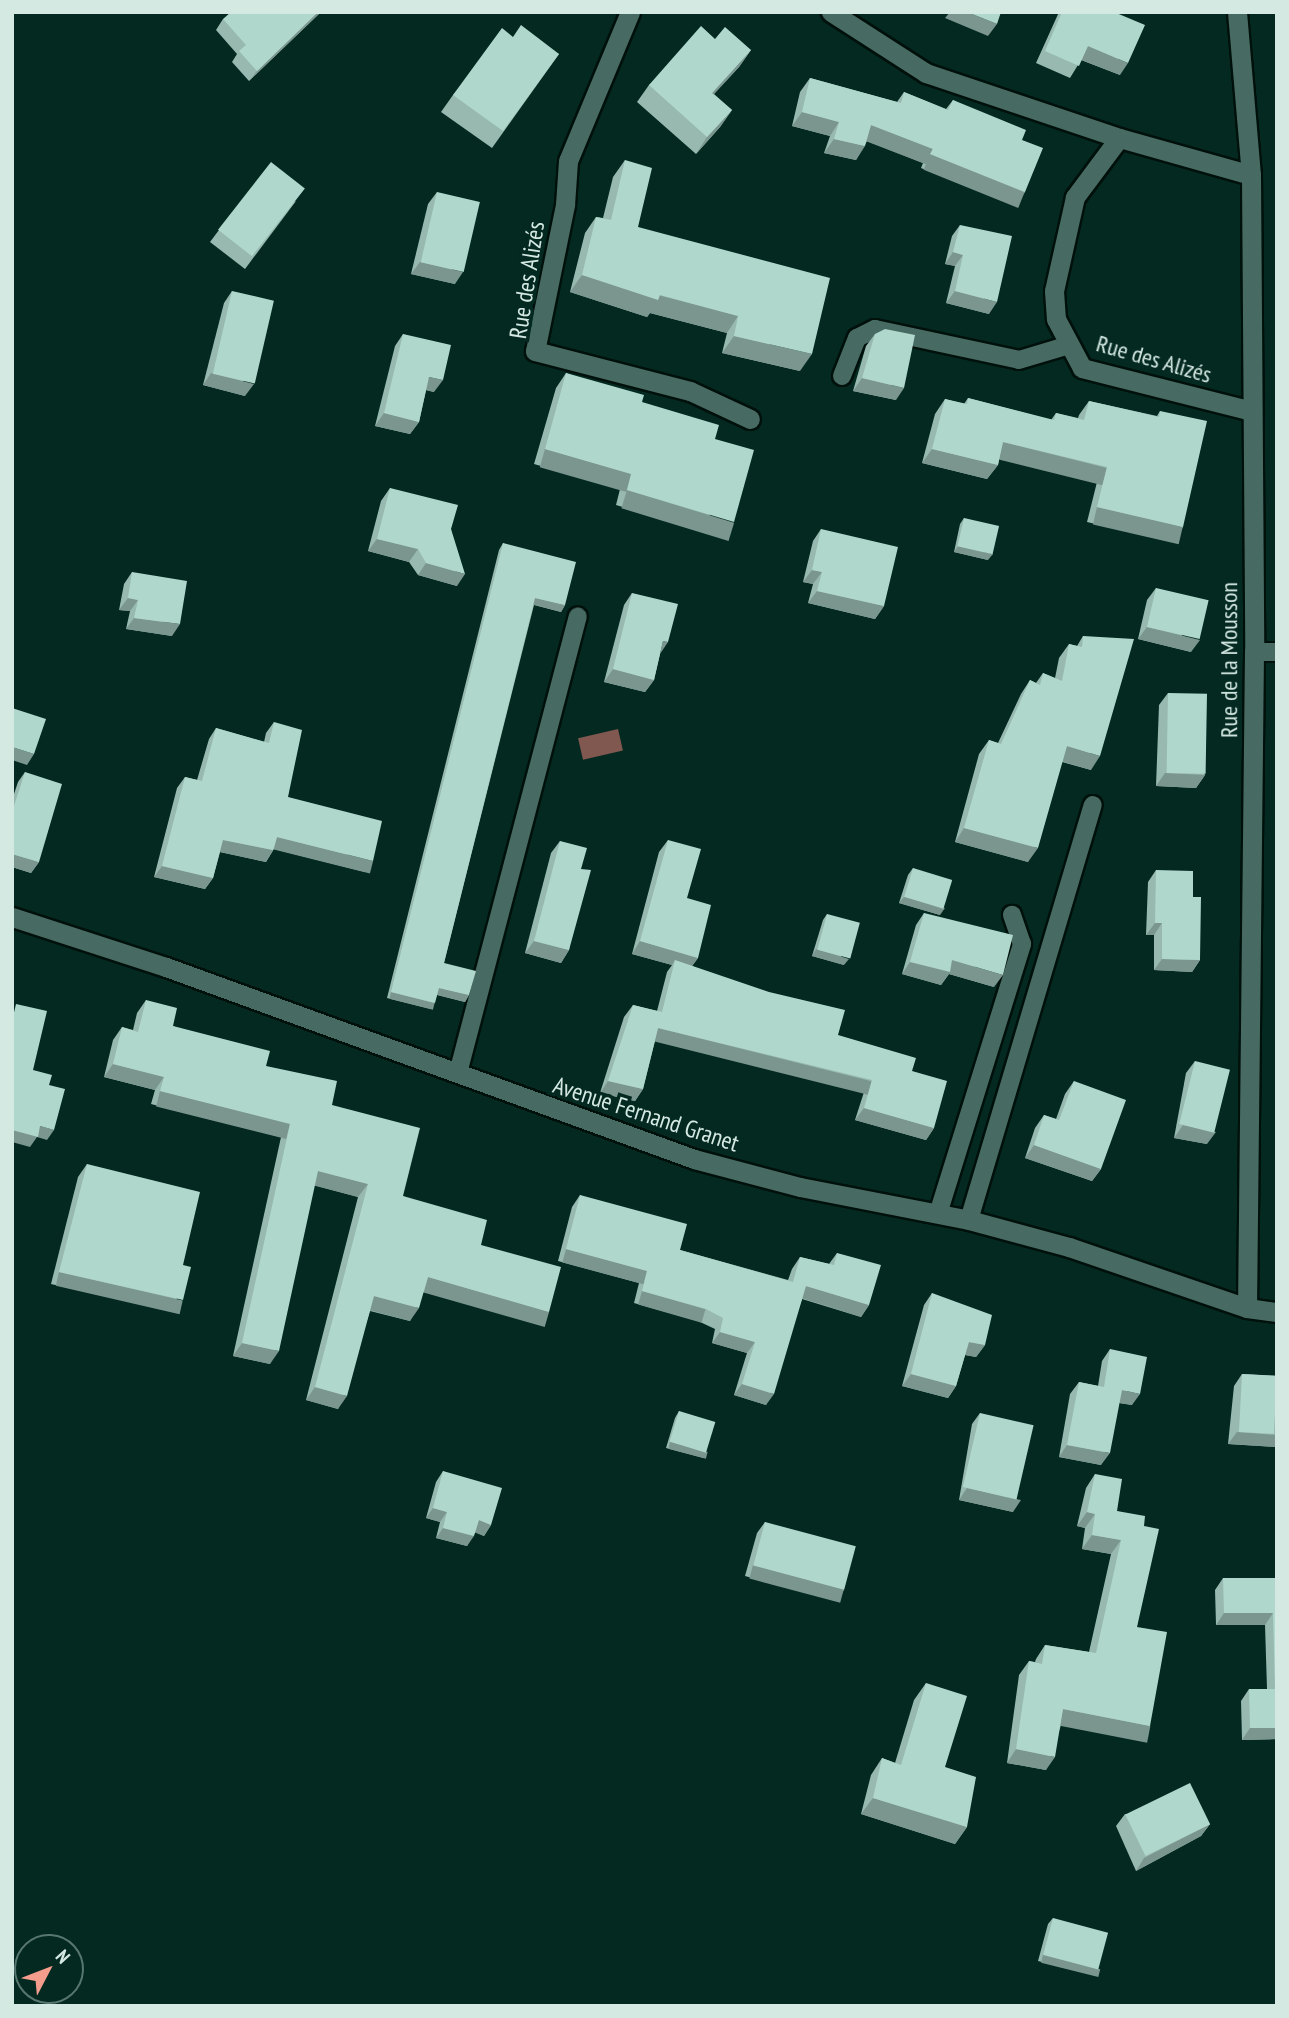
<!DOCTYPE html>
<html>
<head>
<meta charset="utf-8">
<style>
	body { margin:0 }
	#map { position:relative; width:1289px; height:2018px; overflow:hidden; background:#032921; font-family:"PT Sans Narrow",sans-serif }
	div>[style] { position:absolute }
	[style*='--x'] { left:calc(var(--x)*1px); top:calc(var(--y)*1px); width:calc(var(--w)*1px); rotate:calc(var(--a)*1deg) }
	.water>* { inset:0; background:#805850; transform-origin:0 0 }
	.roads { filter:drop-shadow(2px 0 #00100b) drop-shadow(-2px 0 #00100b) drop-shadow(0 2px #00100b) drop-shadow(0 -2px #00100b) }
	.service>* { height:18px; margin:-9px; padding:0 9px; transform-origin:9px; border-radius:9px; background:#476b62 }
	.minor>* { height:19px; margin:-9.5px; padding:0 9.5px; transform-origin:9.5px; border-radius:9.5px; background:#476b62 }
	.wall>* { inset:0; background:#97b9af }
	.shaded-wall>* { inset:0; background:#7b968f; transform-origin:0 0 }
	.building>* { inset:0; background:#b0d7cc; transform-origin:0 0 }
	span { translate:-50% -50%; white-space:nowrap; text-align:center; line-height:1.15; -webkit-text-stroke:7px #032921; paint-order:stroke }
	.street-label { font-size:24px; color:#d5e9e3 }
	.frame { position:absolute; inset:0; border:14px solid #d5e9e3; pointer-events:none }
	.north { position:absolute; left:14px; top:1934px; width:70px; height:70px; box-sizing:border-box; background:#032921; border:2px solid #57766f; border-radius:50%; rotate:48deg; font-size:19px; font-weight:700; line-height:28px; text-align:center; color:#d5e9e3 }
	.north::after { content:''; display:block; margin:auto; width:24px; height:32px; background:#f49d8c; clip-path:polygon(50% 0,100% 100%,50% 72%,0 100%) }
</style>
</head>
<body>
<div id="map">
	<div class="water">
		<i style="left:618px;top:729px;width:22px;height:41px;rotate:77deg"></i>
	</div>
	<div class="roads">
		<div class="service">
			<i style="--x:842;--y:376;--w:41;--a:-68.5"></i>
			<i style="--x:857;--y:338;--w:20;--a:-27"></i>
			<i style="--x:875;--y:329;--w:147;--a:12.1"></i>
			<i style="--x:1019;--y:360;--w:52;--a:-16.7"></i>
			<i style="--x:1254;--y:652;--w:23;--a:0"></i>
			<i style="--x:458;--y:1073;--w:472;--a:-75.3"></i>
			<i style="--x:938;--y:1214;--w:283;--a:-72.7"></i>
			<i style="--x:1022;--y:944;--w:31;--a:-109"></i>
			<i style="--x:969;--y:1220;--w:433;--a:-73.4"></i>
		</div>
		<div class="minor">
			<i style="--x:630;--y:12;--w:161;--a:112.6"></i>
			<i style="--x:568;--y:161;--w:44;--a:93.9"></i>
			<i style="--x:565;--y:205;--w:149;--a:101.6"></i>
			<i style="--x:535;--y:351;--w:160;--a:14.5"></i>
			<i style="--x:690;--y:391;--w:66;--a:25"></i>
			<i style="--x:831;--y:12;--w:113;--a:32.7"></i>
			<i style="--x:926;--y:73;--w:204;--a:18.6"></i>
			<i style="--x:1237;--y:12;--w:164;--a:85.1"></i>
			<i style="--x:1251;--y:175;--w:477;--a:89.6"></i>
			<i style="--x:1254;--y:652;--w:656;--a:90.61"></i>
			<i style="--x:1251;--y:175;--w:137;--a:-164.3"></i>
			<i style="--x:1119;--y:138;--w:74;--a:126.7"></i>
			<i style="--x:1075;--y:197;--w:96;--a:102.6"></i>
			<i style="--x:1054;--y:291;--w:28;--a:86"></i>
			<i style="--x:1056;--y:319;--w:55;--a:62"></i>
			<i style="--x:1082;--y:368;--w:175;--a:14.2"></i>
			<i style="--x:12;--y:917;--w:162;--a:18"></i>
			<i style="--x:166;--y:967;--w:562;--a:19.98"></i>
			<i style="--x:694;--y:1159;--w:110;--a:14.8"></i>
			<i style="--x:800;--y:1187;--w:172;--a:11"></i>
			<i style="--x:969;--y:1220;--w:104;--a:15.1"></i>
			<i style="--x:1069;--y:1247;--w:188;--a:18.9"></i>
			<i style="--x:1247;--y:1308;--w:30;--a:8"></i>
		</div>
	</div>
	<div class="wall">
		<i style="clip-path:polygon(321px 12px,249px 81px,232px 62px,237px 54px,216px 30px,223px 19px)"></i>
		<i style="clip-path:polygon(1059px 12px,1114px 12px,1120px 75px,1081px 60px,1070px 78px,1036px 63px)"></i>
		<i style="clip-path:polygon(513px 37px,559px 54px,492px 148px,441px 112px,453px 95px)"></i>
		<i style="clip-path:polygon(715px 39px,751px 50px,739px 67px,714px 94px,732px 110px,720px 127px,696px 154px,637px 102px,649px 85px)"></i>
		<i style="clip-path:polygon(810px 78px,897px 102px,904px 92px,946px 109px,953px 100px,1022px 140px,1025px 192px,1015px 206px,921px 168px,923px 163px,867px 141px,856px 160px,824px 153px,830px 136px,792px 126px,800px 92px)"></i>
		<i style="clip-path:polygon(625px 160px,638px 227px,800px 371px,722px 353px,727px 333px,650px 313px,647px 317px,570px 292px,585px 233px,596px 217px,603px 218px,613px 177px)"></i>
		<i style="clip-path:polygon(437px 192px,455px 284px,411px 274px,428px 204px)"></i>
		<i style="clip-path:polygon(296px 201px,245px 269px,210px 242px,219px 230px)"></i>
		<i style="clip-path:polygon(960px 225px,989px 314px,946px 303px,955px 266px,945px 264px,952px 236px)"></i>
		<i style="clip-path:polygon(232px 291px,245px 396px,203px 385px,224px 303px)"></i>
		<i style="clip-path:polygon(403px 334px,434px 392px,426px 390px,419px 422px,410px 434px,375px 426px,395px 346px)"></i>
		<i style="clip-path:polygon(875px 334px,896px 400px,853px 391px,866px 346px)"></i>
		<i style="clip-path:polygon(566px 373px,642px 402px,723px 537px,616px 505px,620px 489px,534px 464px,556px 388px)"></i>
		<i style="clip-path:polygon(968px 398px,1051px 420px,1056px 413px,1078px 418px,1079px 415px,1089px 401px,1157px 416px,1160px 411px,1183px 527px,1173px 542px,1087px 522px,1097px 482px,999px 458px,998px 465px,987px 479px,922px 463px,935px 414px,945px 399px,964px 404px)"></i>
		<i style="clip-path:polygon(390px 488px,451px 529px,457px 586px,418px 575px,409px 562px,368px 551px,381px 501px)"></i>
		<i style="clip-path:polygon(964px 518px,988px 560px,954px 552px,960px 524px)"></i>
		<i style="clip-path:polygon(821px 529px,884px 606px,875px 619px,808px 603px,813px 584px,803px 582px,813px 541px)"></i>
		<i style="clip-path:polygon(503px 543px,565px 605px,561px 612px,534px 605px,444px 963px,469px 995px,465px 1002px,437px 995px,431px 1009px,387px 998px,499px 550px)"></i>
		<i style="clip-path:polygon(132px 572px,172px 636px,126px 629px,130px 611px,119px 610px,124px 584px)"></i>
		<i style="clip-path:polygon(1156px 588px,1191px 652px,1138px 639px,1147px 600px)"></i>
		<i style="clip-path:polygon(632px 593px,660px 654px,654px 680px,645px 692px,604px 682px,624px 605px)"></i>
		<i style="clip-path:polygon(1083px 636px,1091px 770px,1062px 762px,1028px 862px,955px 842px,979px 754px,989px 740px,998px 743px,1021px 694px,1030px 680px,1036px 683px,1043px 673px,1055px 678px,1059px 658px,1069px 644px,1077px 646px)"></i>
		<i style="clip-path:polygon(1168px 693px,1205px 775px,1196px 788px,1156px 786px,1159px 705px)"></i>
		<i style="clip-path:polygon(274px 722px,288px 797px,365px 872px,274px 849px,266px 862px,220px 852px,213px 878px,205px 889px,154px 877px,177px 788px,185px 777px,197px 780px,209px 739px,216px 728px,264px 742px,266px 733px)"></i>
		<i style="clip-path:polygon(25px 772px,39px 862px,31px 873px,12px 867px,12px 800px,18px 782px)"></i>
		<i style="clip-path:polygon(668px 840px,687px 898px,698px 958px,692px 966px,912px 1071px,934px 1128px,926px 1140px,855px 1120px,864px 1092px,655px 1041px,643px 1089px,635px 1101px,600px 1093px,624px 1017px,633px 1005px,657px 1011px,667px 972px,672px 965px,632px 954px,659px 852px)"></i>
		<i style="clip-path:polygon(560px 841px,581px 869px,569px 950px,561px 963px,525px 953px,551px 853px)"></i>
		<i style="clip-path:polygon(913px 868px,940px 915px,899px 903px,908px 875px)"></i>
		<i style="clip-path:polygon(1156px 870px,1193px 897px,1200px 960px,1192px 972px,1154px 970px,1154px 935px,1146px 935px,1148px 882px)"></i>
		<i style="clip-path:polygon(924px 913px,994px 987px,949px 974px,941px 985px,902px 974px,916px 925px)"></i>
		<i style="clip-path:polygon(827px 914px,844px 965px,812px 956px,823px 920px)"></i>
		<i style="clip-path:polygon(146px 1000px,173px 1026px,266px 1066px,332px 1105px,403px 1196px,481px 1245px,549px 1312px,540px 1325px,424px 1291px,410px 1321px,370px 1311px,338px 1409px,306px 1400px,358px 1197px,314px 1185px,270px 1364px,233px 1356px,281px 1137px,151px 1104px,155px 1090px,104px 1077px,113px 1040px,122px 1027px,133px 1030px,137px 1013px)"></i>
		<i style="clip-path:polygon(1195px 1061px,1207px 1144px,1174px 1138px,1186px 1073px)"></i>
		<i style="clip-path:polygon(1074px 1081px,1101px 1169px,1092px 1181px,1025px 1158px,1035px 1128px,1044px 1115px,1056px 1119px,1065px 1094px)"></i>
		<i style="clip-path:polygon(87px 1164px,183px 1265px,174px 1312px,51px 1284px,78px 1177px)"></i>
		<i style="clip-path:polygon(580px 1195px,680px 1250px,788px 1280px,792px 1269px,800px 1257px,829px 1264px,837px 1253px,869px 1305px,861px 1317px,802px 1299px,766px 1405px,734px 1395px,747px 1353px,712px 1343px,715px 1329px,698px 1321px,634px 1303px,639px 1283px,558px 1261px,572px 1207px)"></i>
		<i style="clip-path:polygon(932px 1293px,985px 1345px,976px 1357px,965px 1355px,956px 1386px,948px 1398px,902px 1386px,924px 1305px)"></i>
		<i style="clip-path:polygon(1110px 1349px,1132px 1405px,1119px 1403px,1101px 1465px,1059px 1457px,1070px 1394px,1079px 1382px,1098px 1386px,1102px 1361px)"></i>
		<i style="clip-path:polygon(1242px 1374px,1277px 1376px,1277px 1447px,1228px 1444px,1234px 1386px)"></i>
		<i style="clip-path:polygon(679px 1411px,704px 1458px,666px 1448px,675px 1418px)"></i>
		<i style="clip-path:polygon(980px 1413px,1013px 1512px,959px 1500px,972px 1424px)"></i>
		<i style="clip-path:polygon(443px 1471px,491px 1525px,484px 1536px,475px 1532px,467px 1546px,436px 1538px,440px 1522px,426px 1518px,436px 1482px)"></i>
		<i style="clip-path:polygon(1095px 1474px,1117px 1511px,1144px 1526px,1137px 1627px,1150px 1726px,1141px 1740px,1061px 1725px,1046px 1770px,1007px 1763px,1019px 1675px,1029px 1661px,1035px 1662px,1036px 1659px,1045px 1645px,1089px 1652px,1111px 1554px,1082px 1549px,1085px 1528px,1077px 1526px,1086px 1488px)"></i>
		<i style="clip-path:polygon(765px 1522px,844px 1590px,836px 1601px,745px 1576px,757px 1533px)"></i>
		<i style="clip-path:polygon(1223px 1578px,1277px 1578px,1277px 1739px,1242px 1740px,1241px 1701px,1249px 1689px,1267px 1689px,1265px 1625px,1216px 1625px,1215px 1590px)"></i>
		<i style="clip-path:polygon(926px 1683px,945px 1767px,967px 1827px,955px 1844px,861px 1814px,871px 1775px,882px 1758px,895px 1763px,914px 1700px)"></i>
		<i style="clip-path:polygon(1125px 1814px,1210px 1824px,1201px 1836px,1136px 1871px,1116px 1826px)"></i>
		<i style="clip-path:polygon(1053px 1918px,1095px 1975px,1038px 1961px,1048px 1924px)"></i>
	</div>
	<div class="shaded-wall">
		<i style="clip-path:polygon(318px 12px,321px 12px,249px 81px,257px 71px)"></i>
		<i style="clip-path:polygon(950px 12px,967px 12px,997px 24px,988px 36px,945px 18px)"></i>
		<i style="clip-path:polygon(1088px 46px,1128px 63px,1120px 75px,1079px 59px)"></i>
		<i style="clip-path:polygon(751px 50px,739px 67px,700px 109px,712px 93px)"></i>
		<i style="clip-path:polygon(732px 110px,720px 127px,696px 154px,707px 137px)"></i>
		<i style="clip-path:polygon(802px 112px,839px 122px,830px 136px,792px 126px)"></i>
		<i style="left:871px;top:125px;width:66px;height:17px;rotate:21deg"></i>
		<i style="clip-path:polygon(834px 139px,865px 146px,856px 160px,824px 153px)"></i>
		<i style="left:930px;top:154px;width:102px;height:17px;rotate:22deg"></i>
		<i style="clip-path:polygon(953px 252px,963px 255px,955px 266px,945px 264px)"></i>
		<i style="clip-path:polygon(420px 262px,463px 272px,455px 284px,411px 274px)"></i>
		<i style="clip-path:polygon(582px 275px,738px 316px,727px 333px,650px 313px,647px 317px,570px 292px)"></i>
		<i style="clip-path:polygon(955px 291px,997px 302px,989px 314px,946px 303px)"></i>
		<i style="clip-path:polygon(734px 336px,812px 354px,800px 371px,722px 353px)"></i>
		<i style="clip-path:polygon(211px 373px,254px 384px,245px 396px,203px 385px)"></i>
		<i style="clip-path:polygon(429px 377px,443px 380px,434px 392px,421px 389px)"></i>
		<i style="clip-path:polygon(862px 378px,904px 388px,896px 400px,853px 391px)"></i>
		<i style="clip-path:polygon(384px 413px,419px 422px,410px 434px,375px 426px)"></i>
		<i style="left:1003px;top:442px;width:107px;height:18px;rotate:14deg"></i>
		<i style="left:545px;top:449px;width:90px;height:19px;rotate:16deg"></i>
		<i style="clip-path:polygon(932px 449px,998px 465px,987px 479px,922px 463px)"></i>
		<i style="left:627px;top:490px;width:112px;height:19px;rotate:17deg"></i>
		<i style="left:1097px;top:507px;width:88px;height:18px;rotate:13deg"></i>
		<i style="clip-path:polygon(377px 539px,418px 549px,409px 562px,368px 551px)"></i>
		<i style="clip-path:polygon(958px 546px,993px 554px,988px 560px,954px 552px)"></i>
		<i style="clip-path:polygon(426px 563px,465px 574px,457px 586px,418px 575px)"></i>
		<i style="clip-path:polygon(812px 570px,822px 572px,813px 584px,803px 582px)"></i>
		<i style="clip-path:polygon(817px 591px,884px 606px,875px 619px,808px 603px)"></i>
		<i style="clip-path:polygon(128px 598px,138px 600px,130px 611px,119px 610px)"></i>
		<i style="clip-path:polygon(535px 598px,565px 605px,561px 612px,531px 604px)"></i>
		<i style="clip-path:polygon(134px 618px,180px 624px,172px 636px,126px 629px)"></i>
		<i style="clip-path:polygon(1147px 627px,1200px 640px,1191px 652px,1138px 639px)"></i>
		<i style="clip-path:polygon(663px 641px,668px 642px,660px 654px)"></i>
		<i style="clip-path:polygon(613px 669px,654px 680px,645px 692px,604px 682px)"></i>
		<i style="clip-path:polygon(1067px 746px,1100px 756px,1091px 770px,1057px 760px)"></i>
		<i style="clip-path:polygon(12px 747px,34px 754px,27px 765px,12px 760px)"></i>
		<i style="clip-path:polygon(1165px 773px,1205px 775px,1196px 788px,1156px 786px)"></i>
		<i style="clip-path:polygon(964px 828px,1038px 848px,1028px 862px,955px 842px)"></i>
		<i style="left:277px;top:837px;width:99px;height:13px;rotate:14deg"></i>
		<i style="clip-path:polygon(223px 840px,273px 850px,266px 862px,215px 851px)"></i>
		<i style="clip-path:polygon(12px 854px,39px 862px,31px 873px,12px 867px)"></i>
		<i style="clip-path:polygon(162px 866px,213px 878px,205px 889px,154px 877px)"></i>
		<i style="clip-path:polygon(904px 897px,945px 908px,940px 915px,899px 903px)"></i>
		<i style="clip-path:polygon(1155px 923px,1162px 923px,1154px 935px,1146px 935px)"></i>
		<i style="clip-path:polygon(534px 941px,569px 950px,561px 963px,525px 953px)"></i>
		<i style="clip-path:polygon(640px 941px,698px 958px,689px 970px,675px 960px,672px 965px,632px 954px)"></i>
		<i style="clip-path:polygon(816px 949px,849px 959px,844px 965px,812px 956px)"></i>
		<i style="clip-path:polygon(1162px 959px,1200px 960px,1192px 972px,1154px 970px)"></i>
		<i style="clip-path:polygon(952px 960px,1003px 975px,994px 987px,949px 974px,941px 985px,902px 974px,910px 962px)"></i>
		<i style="clip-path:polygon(439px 988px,469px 995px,465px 1002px,434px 994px)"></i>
		<i style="left:391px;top:992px;width:45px;height:7px;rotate:14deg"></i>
		<i style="left:658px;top:1028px;width:220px;height:14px;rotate:14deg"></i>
		<i style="clip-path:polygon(113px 1064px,164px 1077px,155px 1090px,104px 1077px)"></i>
		<i style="clip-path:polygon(608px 1081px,643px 1089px,635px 1101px,600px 1093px)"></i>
		<i style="left:160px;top:1091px;width:134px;height:16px;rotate:14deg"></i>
		<i style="clip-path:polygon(864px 1108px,934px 1128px,926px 1140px,855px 1120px)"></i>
		<i style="clip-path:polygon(1183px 1125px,1216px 1132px,1207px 1144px,1174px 1138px)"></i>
		<i style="clip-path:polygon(40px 1126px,54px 1130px,47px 1140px,37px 1137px,30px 1147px,12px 1142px,12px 1130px)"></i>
		<i style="clip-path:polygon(1034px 1145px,1101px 1169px,1092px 1181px,1025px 1158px)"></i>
		<i style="clip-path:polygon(318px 1171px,368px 1184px,358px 1197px,308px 1184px)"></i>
		<i style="left:566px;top:1249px;width:84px;height:14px;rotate:15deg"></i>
		<i style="left:59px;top:1272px;width:127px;height:14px;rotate:13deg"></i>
		<i style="left:428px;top:1277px;width:126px;height:16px;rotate:16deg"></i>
		<i style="clip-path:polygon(806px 1286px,869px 1305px,861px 1317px,798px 1297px)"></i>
		<i style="left:642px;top:1291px;width:66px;height:14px;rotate:16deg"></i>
		<i style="clip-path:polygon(374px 1296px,419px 1308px,410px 1321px,365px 1309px)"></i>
		<i style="clip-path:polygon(720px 1332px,755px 1342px,747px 1353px,712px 1343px)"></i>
		<i style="clip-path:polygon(969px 1342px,985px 1345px,976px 1357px,960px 1354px)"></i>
		<i style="clip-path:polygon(242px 1343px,279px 1351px,270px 1364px,233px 1356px)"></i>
		<i style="clip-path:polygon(911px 1374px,956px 1386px,948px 1398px,902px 1386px)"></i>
		<i style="clip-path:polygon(742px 1384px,774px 1394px,766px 1405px,734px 1395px)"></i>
		<i style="clip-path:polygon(315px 1387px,347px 1396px,338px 1409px,306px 1400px)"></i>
		<i style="clip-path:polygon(1122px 1390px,1140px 1394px,1132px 1405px,1113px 1402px)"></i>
		<i style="clip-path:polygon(1237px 1432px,1277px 1435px,1277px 1447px,1228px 1444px)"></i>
		<i style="left:670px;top:1442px;width:39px;height:7px;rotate:15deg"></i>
		<i style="clip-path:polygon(1067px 1445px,1110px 1453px,1101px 1465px,1059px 1457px)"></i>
		<i style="clip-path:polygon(967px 1488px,1021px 1500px,1013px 1512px,959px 1500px)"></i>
		<i style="clip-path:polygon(433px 1508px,447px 1512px,440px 1522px,426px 1518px)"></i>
		<i style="clip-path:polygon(1087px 1512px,1095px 1514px,1085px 1528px,1077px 1526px)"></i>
		<i style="clip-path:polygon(479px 1520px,491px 1525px,484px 1536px,471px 1531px)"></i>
		<i style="clip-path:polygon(443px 1528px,474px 1536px,467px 1546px,436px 1538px)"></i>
		<i style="clip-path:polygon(1092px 1535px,1121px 1540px,1111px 1554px,1082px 1549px)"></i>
		<i style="left:753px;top:1565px;width:94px;height:14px;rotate:15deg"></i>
		<i style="clip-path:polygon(1224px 1613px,1273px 1613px,1265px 1625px,1216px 1625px)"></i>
		<i style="left:1063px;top:1709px;width:89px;height:17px;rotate:11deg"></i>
		<i style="clip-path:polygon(1250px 1728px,1277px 1728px,1277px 1739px,1242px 1740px)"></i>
		<i style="clip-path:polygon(1016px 1749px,1055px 1757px,1046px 1770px,1007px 1763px)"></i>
		<i style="clip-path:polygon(873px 1798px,967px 1827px,955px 1844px,861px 1814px)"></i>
		<i style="clip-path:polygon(1210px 1824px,1201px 1836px,1136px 1871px,1144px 1858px)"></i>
		<i style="left:1043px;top:1955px;width:59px;height:8px;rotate:14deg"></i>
	</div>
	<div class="building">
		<i style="clip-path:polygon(231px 12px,318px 12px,257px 71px,239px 51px,246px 45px,223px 19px)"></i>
		<i style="clip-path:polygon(967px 12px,1001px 12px,997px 24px)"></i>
		<i style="clip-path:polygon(1062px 12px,1114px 12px,1145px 25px,1128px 63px,1088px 46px,1079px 66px,1045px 51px)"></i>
		<i style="clip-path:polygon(521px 25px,559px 54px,503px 131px,453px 95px,502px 28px,513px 37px)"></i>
		<i style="clip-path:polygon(701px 26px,715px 39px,725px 27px,751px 50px,712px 93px,732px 110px,707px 137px,649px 85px)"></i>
		<i style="clip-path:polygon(810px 78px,901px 103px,904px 92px,948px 110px,953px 100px,1026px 130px,1022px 140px,1043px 148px,1025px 192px,930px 154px,933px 149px,871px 125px,865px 146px,834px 139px,839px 122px,802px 112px)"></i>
		<i style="clip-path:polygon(625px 160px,652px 168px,638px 227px,830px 278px,812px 354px,734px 336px,738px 316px,660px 295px,658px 300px,582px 275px,596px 217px,611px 220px)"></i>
		<i style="left:271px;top:162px;width:43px;height:86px;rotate:38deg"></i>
		<i style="left:437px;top:192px;width:44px;height:72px;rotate:13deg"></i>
		<i style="clip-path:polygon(960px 225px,1012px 236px,997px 302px,955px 291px,963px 255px,953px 252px)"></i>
		<i style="left:232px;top:291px;width:43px;height:85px;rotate:13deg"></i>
		<i style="clip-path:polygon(885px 329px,915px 335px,904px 388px,862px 378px,875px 334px)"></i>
		<i style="clip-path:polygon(403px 334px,451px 345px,443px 380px,429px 377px,419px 422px,384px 413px)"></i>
		<i style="clip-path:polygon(566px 373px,644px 395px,642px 402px,719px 425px,715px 439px,754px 450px,734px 522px,627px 490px,631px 474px,545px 449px)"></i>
		<i style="clip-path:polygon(968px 398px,1054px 420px,1056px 413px,1084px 420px,1089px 401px,1159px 417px,1160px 411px,1207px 421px,1183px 527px,1097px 507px,1107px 467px,1003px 442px,998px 465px,932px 449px,945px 399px,967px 404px)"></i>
		<i style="clip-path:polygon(390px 488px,458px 505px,451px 529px,465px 574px,426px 563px,418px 549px,377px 539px)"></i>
		<i style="left:964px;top:518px;width:36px;height:29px;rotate:13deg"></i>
		<i style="clip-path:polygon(821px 529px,898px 547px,884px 606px,817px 591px,822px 572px,812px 570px)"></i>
		<i style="clip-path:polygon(503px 543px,576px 562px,565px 605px,535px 598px,444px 963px,476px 971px,469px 995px,439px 988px,435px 1003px,391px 992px)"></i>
		<i style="clip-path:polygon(132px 572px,187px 581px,180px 624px,134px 618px,138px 600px,128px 598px)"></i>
		<i style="left:1156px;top:588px;width:54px;height:40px;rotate:13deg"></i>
		<i style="clip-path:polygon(632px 593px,678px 604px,668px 642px,663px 641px,654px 680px,613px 669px)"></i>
		<i style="clip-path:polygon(1083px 636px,1134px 639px,1100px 756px,1067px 746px,1038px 848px,964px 828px,989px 740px,1001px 744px,1030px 680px,1040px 685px,1043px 673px,1062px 681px,1069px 644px,1082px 647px)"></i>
		<i style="left:1168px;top:693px;width:39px;height:80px;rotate:1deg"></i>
		<i style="clip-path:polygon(12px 708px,46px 719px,34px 754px,12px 747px)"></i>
		<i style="clip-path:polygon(274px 722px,302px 730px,288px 797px,382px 821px,373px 861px,277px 837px,273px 850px,223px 840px,213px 878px,162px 866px,185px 777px,202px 781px,216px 728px,269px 743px)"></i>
		<i style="clip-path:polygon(25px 772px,62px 784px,39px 862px,12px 854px,12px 812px)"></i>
		<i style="clip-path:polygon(668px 840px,701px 849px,687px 898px,711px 905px,698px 958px,640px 941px)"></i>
		<i style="clip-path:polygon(560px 841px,587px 848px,581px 869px,591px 870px,569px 950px,534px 941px)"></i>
		<i style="left:913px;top:868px;width:41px;height:30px;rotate:17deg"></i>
		<i style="clip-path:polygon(1156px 870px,1193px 871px,1193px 897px,1201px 897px,1200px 960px,1162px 959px,1162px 923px,1155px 923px)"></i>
		<i style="clip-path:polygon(924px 913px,1013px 935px,1003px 975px,952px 960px,950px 972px,910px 962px)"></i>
		<i style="left:827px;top:914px;width:34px;height:37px;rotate:15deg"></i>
		<i style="clip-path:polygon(675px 960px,769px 992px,845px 1010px,838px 1035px,916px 1058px,912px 1071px,947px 1081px,934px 1128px,864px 1108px,872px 1080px,658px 1028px,643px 1089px,608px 1081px,633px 1005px,662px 1012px)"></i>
		<i style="clip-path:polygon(146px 1000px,177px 1008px,173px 1026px,270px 1051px,266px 1066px,337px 1081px,332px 1105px,420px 1128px,403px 1196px,487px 1220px,481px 1245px,561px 1267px,549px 1312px,428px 1277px,419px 1308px,374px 1296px,347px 1396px,315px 1387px,368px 1184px,318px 1171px,279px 1351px,242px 1343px,290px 1124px,160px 1091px,164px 1077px,113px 1064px,122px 1027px,138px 1032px)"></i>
		<i style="clip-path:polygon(16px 1004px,47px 1011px,33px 1070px,52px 1075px,49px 1085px,65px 1089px,54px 1130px,40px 1126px,38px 1137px,12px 1130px,12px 1021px)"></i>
		<i style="left:1195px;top:1061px;width:36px;height:65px;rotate:14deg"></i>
		<i style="clip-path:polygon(1074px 1081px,1126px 1100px,1101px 1169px,1034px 1145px,1044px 1115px,1059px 1120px)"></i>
		<i style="clip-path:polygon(87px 1164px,200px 1192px,183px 1265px,191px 1267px,183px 1300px,59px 1272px)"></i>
		<i style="clip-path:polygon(580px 1195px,687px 1224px,680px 1250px,793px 1282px,800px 1257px,834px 1265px,837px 1253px,881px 1265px,869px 1305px,806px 1286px,774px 1394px,742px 1384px,755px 1342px,720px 1332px,723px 1318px,706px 1309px,642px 1291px,647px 1271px,566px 1249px)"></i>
		<i style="clip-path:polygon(932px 1293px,992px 1315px,985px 1345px,969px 1342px,956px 1386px,911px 1374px)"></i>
		<i style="clip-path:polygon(1110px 1349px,1147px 1357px,1140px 1394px,1122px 1390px,1110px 1453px,1067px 1445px,1079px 1382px,1104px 1387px)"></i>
		<i style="left:1242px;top:1374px;width:35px;height:58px;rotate:3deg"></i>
		<i style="left:679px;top:1411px;width:38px;height:32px;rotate:17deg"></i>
		<i style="left:980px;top:1413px;width:55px;height:76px;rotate:13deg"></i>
		<i style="clip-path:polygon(443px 1471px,502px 1488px,491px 1525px,479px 1520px,474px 1536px,443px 1528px,447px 1512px,433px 1508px)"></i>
		<i style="clip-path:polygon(1095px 1474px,1122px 1479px,1117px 1511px,1145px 1516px,1144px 1526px,1159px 1529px,1137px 1627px,1167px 1632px,1150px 1726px,1063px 1709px,1055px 1757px,1016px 1749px,1029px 1661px,1042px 1664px,1045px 1645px,1096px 1653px,1121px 1540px,1092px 1535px,1095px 1514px,1087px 1512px)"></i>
		<i style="left:765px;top:1522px;width:94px;height:45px;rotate:15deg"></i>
		<i style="clip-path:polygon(1223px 1578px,1277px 1578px,1277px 1728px,1250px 1728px,1249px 1689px,1275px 1689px,1273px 1613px,1224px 1613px)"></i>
		<i style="clip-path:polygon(926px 1683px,967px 1696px,945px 1767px,976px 1777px,967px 1827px,873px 1798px,882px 1758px,901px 1765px)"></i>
		<i style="left:1190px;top:1783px;width:46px;height:72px;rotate:64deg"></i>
		<i style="left:1053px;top:1918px;width:57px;height:38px;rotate:15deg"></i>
	</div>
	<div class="street-label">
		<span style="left:527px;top:280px;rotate:-81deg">Rue des Alizés</span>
		<span style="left:1154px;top:359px;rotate:16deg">Rue des Alizés</span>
		<span style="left:1229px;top:660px;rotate:-90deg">Rue de la Mousson</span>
		<span style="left:646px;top:1114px;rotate:18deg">Avenue Fernand Granet</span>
	</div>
	<div class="frame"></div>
	<div class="north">N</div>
</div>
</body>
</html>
